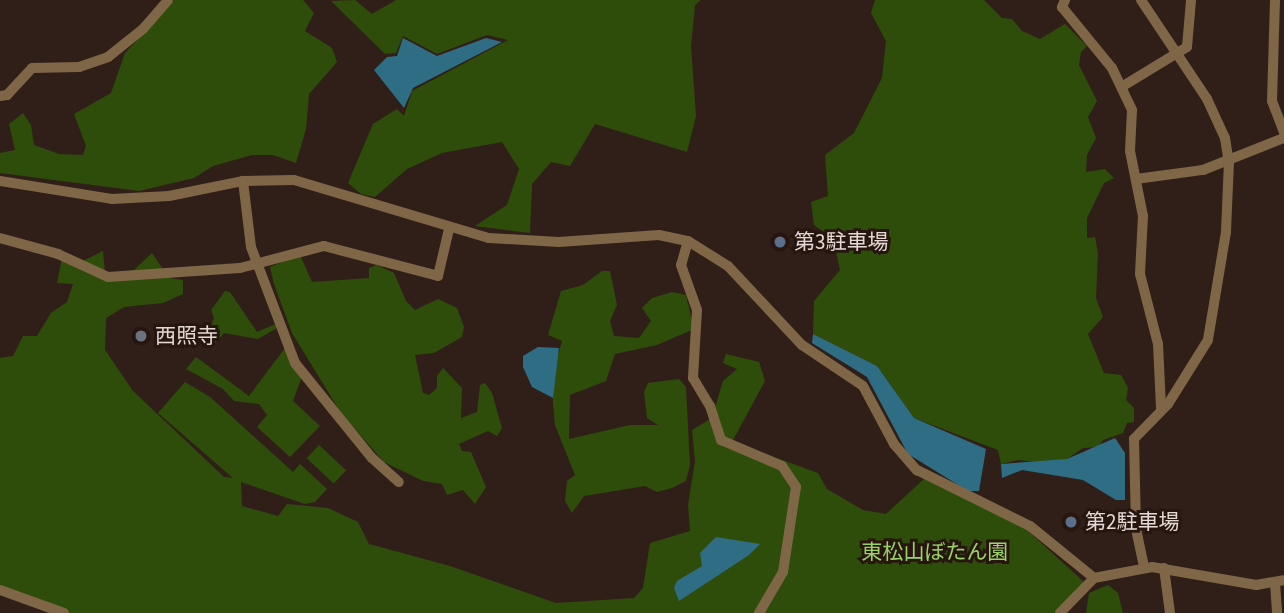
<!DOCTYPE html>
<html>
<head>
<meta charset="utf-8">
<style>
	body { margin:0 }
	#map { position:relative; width:1284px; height:613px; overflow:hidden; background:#301f19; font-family:"Source Sans 3","Noto Sans JP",sans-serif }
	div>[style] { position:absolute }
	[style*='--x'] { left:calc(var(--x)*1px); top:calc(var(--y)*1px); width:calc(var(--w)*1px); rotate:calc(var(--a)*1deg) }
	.green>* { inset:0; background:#2f4d0a; transform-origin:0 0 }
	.water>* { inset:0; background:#2f6d85 }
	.minor>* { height:10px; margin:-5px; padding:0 5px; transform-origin:5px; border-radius:5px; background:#7f6647 }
	.dots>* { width:19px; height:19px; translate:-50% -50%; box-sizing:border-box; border:4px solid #26160f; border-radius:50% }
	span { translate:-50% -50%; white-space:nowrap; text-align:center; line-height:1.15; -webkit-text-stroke:6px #26160f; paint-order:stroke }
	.poi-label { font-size:21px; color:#e3d8d3 }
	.left { translate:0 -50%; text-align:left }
	.park-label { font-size:21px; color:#99d265 }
</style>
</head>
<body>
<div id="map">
	<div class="green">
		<i style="clip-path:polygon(174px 0,303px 0,314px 13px,305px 31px,332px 48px,337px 62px,309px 94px,306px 129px,296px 163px,273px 155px,252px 155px,213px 166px,194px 178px,139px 191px,0 173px,0 153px,15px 150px,9px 124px,23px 113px,31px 125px,34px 145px,59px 154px,83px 155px,86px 146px,74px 114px,111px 93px,125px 53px)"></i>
		<i style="clip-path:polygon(355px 0,372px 14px,396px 0,701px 0,695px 5px,691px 46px,696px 116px,687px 152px,595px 124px,570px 166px,551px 162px,532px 184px,530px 233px,475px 226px,507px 205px,519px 169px,502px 142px,442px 153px,407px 169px,375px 197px,361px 194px,348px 183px,373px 124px,397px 109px,404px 116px,412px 91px,508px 40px,487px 35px,437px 54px,403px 36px,396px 53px,385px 54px,331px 1px)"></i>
		<i style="clip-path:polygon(875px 0,984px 0,1002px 18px,1012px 19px,1022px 31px,1040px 39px,1065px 24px,1087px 46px,1081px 52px,1079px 65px,1097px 101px,1088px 117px,1096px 138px,1087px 155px,1086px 172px,1105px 169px,1114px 178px,1104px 183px,1087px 218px,1087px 238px,1095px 237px,1098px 253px,1096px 298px,1103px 317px,1088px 334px,1104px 373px,1121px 375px,1128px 388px,1126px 400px,1134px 408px,1134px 422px,1127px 423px,1123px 433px,1103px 440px,1098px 447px,1083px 448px,1067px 459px,1047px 463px,1018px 460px,1001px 464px,998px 450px,914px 418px,877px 366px,813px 334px,814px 301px,840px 270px,833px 238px,814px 225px,811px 202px,828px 196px,825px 155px,854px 133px,882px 78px,886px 41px,871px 13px)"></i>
		<i style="clip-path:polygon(103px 251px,105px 274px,134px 270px,152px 253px,169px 278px,183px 280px,183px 294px,163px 303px,124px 307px,106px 318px,105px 350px,133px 391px,224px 477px,233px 478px,158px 413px,185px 382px,210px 397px,293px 472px,300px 464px,327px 489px,315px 502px,305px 504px,241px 482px,242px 506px,278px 516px,287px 504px,328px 508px,358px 522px,369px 544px,450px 566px,556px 603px,634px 598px,643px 588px,650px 543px,690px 531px,688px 505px,695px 461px,692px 430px,712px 418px,723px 381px,737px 369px,723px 363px,726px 354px,759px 362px,765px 381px,732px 442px,818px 473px,827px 489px,863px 510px,886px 514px,924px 479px,1026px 529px,1085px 583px,1055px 613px,57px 613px,0 586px,0 358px,13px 356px,23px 336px,37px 336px,51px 313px,67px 302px,73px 284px,57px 283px,62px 258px,83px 261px)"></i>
		<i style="clip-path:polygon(300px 255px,312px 282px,369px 278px,369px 268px,377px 265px,394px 273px,406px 301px,415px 310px,438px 299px,457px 308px,464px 327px,462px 337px,434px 353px,415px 355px,423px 393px,429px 395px,437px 388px,437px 376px,443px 368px,462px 388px,461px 418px,477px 412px,480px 385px,485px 383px,492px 393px,502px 428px,497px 436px,488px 431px,459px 444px,462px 451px,471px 452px,486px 487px,475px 504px,463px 490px,447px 495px,442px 484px,423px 481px,384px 462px,341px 413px,292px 333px,274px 284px,270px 267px)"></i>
		<i style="clip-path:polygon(602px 271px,610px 271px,617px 305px,610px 321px,614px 336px,639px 338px,651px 321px,642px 308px,652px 298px,672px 292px,686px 295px,694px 329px,657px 345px,615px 354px,606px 381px,570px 395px,569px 439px,630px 425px,658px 425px,647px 418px,644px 392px,648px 383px,679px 379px,686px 387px,690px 465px,686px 481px,672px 488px,657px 492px,645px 486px,584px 496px,572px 513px,565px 501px,567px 481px,575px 475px,555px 425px,553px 404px,553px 373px,562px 341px,548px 335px,561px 291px,583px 285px)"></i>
		<i style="clip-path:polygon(225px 291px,230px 292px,257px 332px,278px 323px,277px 328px,258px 339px,224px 333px,215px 343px,204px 343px,214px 318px,211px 310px)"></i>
		<i style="clip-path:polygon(285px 348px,304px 371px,293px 401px,320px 426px,290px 457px,257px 427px,267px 415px,259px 404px,234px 401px,223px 389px,186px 369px,196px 357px,249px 396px)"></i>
		<i style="left:319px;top:445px;width:37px;height:18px;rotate:43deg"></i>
		<i style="clip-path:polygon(1108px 585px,1118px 593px,1123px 613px,1086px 613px,1089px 593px)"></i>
	</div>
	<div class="water">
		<i style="clip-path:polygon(403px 38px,437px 56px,486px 38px,502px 42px,413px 88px,404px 108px,374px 70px,387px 57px,397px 56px)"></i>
		<i style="clip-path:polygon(813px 334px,877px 366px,914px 418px,986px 449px,979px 491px,968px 491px,908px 454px,867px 377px,812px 343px)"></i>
		<i style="clip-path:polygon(538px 347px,559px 348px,553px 398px,532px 387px,523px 367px,523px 356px)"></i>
		<i style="clip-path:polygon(1115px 438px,1125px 453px,1125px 500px,1116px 500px,1083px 480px,1022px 470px,1002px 478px,1001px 464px,1067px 459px)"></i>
		<i style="clip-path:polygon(716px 537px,760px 544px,749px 555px,679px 601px,674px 588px,677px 581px,702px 566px,700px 553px)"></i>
	</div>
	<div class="minor">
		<i style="--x:1065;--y:0;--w:8;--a:113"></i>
		<i style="--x:1062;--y:7;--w:79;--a:50.7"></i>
		<i style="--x:1112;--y:68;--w:47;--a:64.5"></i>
		<i style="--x:1132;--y:110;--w:41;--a:92.8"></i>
		<i style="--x:1130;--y:151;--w:66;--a:78.7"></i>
		<i style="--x:1143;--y:216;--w:58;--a:93"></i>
		<i style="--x:1140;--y:274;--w:72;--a:75.6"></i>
		<i style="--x:1158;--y:344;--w:64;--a:87.3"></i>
		<i style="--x:1141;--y:0;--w:119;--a:56.3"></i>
		<i style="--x:1207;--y:99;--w:43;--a:65.2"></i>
		<i style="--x:1225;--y:138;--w:24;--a:81"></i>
		<i style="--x:1229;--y:162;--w:70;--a:92.5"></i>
		<i style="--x:1226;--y:232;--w:109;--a:99.5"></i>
		<i style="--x:1208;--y:340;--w:75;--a:122"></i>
		<i style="--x:1168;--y:404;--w:49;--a:134.2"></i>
		<i style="--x:1134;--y:439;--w:90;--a:88.7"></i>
		<i style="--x:1136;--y:529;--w:39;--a:78"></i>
		<i style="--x:1275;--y:0;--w:101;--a:91.7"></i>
		<i style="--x:1272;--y:101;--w:34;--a:69"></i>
		<i style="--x:1123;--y:86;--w:75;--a:-31.4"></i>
		<i style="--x:1187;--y:47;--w:47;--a:-85.1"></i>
		<i style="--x:0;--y:96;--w:7;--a:-8"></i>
		<i style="--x:7;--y:95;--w:37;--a:-47"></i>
		<i style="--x:32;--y:68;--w:47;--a:-1.2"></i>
		<i style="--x:79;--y:67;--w:31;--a:-19"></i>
		<i style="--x:108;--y:57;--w:45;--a:-38.7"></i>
		<i style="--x:143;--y:29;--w:38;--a:-49"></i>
		<i style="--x:1136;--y:179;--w:68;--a:-7.7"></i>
		<i style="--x:1203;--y:170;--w:87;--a:-21.6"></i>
		<i style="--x:0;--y:181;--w:113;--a:9.1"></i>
		<i style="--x:112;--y:199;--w:57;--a:-3"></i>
		<i style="--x:169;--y:196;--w:76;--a:-11.5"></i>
		<i style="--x:243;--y:181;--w:51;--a:-1.1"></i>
		<i style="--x:294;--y:180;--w:203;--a:16.6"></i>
		<i style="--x:489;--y:238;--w:70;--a:3.3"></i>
		<i style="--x:559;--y:242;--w:100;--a:-4"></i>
		<i style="--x:659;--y:235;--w:30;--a:12"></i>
		<i style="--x:688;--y:241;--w:47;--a:32"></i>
		<i style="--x:728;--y:266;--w:108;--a:46.9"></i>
		<i style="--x:802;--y:345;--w:73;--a:33.9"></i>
		<i style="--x:863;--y:386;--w:66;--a:61.9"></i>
		<i style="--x:894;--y:444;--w:35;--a:49"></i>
		<i style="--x:917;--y:470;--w:126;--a:26.4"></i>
		<i style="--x:1030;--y:526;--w:82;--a:39.1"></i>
		<i style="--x:1094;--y:578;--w:59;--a:-10.7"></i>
		<i style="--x:1152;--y:567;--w:106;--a:9.8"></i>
		<i style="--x:1256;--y:585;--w:28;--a:-10"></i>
		<i style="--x:243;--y:181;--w:66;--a:83.1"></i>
		<i style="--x:251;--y:247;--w:124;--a:69.2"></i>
		<i style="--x:295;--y:363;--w:122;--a:51"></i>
		<i style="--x:372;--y:458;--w:36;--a:42"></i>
		<i style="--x:0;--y:238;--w:60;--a:15.4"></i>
		<i style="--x:58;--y:254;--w:55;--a:24.7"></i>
		<i style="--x:108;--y:277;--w:132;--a:-3.9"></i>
		<i style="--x:240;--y:268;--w:87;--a:-14.7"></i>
		<i style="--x:324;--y:246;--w:118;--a:14.7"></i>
		<i style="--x:438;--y:276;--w:48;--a:-76.8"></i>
		<i style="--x:688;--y:241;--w:25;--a:106"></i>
		<i style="--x:681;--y:265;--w:48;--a:70.4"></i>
		<i style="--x:697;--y:310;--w:68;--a:93.4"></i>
		<i style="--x:693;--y:378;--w:33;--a:59"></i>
		<i style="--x:710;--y:406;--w:36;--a:72"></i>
		<i style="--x:721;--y:440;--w:66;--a:23.1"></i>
		<i style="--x:782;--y:466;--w:25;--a:56"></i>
		<i style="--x:796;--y:487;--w:86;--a:98.7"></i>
		<i style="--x:783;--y:572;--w:48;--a:120.3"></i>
		<i style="--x:1164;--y:568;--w:45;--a:82.4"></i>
		<i style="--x:1275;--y:583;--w:30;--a:86"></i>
		<i style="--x:0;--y:590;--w:68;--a:19.8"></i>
		<i style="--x:1060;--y:613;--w:49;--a:-45.8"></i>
	</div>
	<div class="dots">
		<i style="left:780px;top:242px;background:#5c6f8a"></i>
		<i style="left:141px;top:336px;background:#6b7280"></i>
		<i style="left:1071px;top:522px;background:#5c6f8a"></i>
	</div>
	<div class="poi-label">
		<span class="left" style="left:794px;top:242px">第3駐車場</span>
		<span class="left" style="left:155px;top:336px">西照寺</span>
		<span class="left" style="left:1085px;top:522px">第2駐車場</span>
	</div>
	<div class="park-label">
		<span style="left:935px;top:552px">東松山ぼたん園</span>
	</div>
</div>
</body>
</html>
